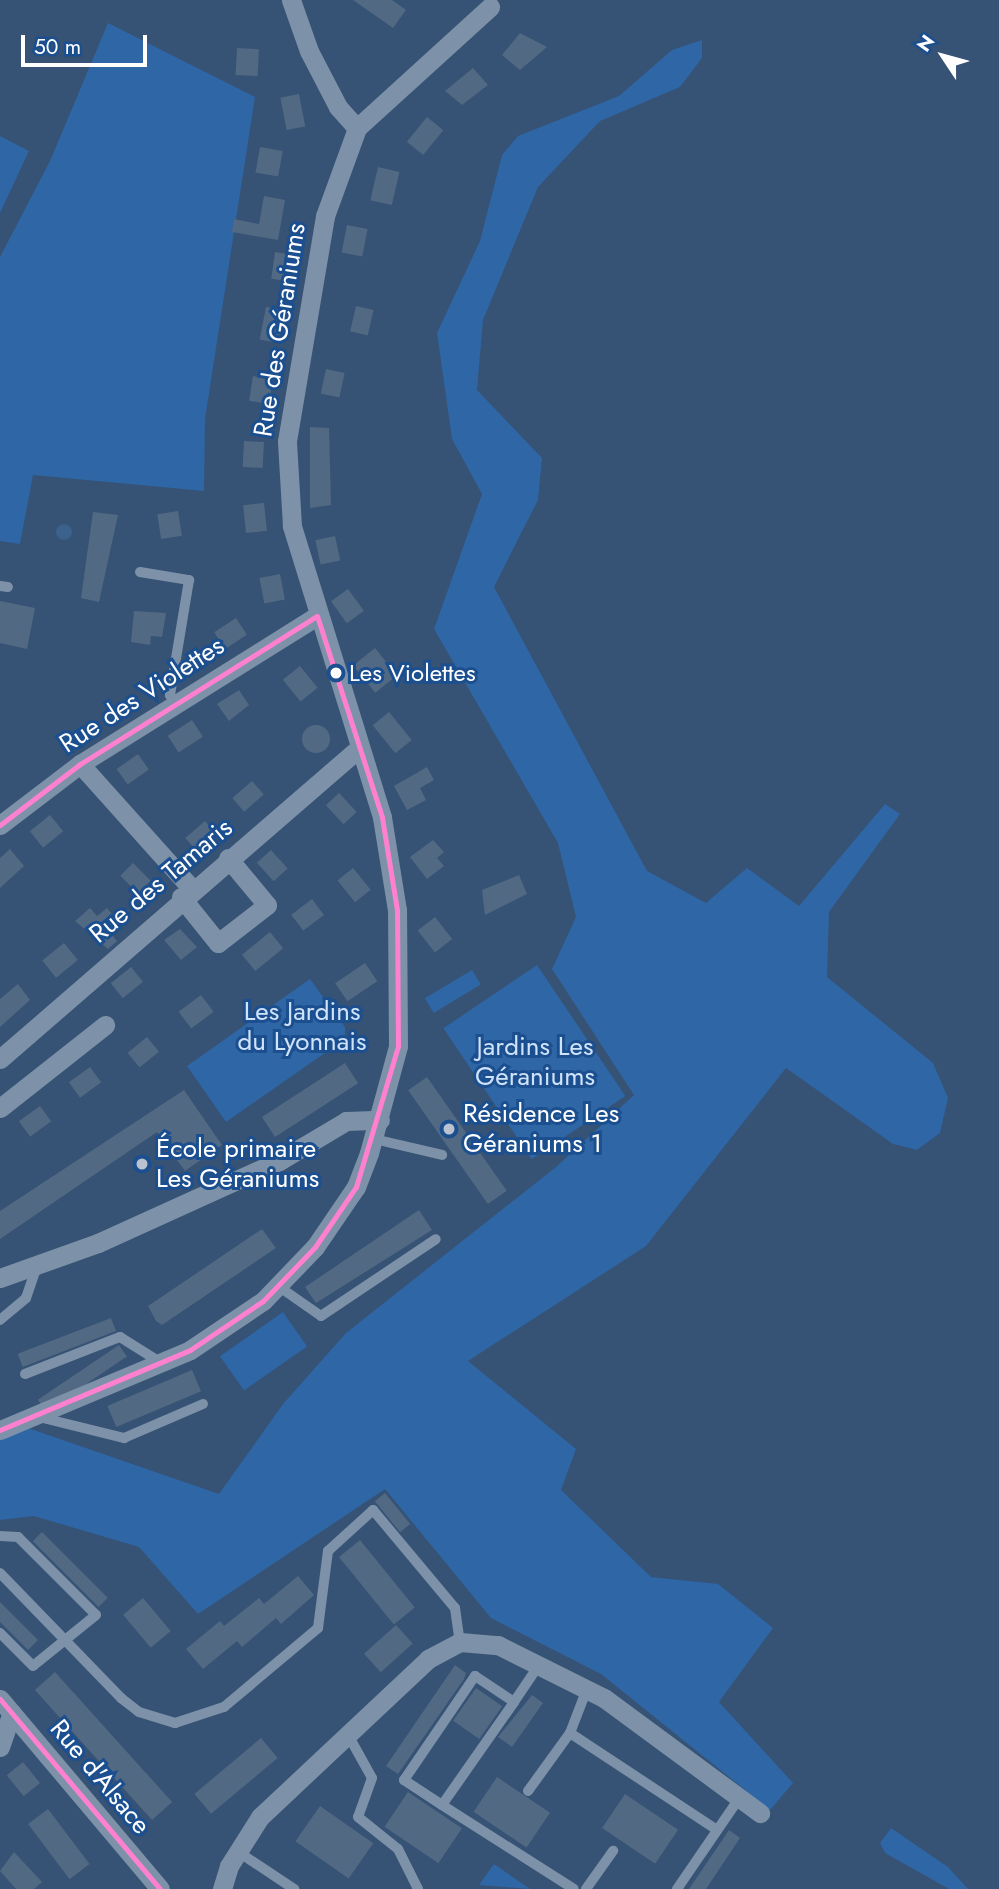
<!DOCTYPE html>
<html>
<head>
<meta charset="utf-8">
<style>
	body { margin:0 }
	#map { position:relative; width:999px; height:1889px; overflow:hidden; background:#365274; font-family:Jost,sans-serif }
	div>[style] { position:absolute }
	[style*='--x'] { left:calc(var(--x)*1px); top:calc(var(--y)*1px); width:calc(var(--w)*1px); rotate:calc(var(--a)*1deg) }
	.green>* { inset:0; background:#2f66a5; transform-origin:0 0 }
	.water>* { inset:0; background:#3b618d }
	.round { border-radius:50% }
	.building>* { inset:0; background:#526984; transform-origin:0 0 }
	.lane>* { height:10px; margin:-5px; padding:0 5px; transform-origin:5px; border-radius:5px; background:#7d92a8 }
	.street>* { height:19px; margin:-9.5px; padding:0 9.5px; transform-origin:9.5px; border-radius:9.5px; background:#7d92a8 }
	.bus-1>* { height:5px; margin:-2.5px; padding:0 2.5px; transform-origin:2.5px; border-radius:2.5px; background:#ff80cf }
	.dots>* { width:19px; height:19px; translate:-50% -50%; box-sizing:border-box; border:4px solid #1b4f8f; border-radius:50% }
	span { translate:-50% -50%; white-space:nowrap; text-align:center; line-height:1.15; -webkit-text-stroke:6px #1b4f8f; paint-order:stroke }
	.bus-label { font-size:24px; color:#fff }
	.left { translate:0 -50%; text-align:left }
	.street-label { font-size:26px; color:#fff }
	.park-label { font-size:26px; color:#cfe3fa }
	.poi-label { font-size:26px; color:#fff }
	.north { position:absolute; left:908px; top:21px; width:70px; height:70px; -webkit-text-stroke:5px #1b4f8f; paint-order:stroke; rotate:306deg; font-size:19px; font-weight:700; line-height:28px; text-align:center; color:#fff }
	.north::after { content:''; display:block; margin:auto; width:24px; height:32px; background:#fff; clip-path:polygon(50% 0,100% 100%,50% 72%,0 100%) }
	.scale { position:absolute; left:21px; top:35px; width:126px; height:32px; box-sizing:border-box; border:4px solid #fff; border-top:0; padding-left:9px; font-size:21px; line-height:24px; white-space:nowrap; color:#fff; -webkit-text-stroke:5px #1b4f8f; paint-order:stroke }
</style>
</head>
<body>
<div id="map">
	<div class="green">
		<i style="clip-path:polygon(108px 23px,255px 97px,205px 419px,204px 491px,33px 475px,20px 544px,0 541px,0 257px,50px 161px)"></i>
		<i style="clip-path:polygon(702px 40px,702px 58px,680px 87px,600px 121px,538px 187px,483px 320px,477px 390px,542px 458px,538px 500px,494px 587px,647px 871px,706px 903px,747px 868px,799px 906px,885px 804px,900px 814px,829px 912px,827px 977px,933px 1063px,948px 1098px,940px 1133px,917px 1150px,893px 1144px,786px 1068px,646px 1246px,468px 1361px,576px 1449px,561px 1490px,651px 1577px,718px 1584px,773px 1628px,719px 1702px,793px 1783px,770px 1810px,601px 1674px,491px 1618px,385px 1489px,198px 1614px,139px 1547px,34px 1516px,0 1520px,0 1439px,28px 1428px,219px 1494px,283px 1404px,346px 1333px,556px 1167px,634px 1095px,552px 969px,576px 917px,558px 843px,434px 629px,482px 494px,452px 439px,437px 333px,480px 241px,502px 155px,518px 136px,619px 96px,672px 50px)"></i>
		<i style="clip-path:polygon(0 136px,29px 151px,0 213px)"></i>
		<i style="left:537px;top:965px;width:158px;height:113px;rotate:56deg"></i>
		<i style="left:472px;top:970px;width:17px;height:55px;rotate:59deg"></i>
		<i style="clip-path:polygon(310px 979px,345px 1027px,345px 1039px,226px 1122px,187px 1066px)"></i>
		<i style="left:283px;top:1312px;width:42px;height:77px;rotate:55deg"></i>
		<i style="clip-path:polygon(891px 1828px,948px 1867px,968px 1889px,949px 1889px,885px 1853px,880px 1843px)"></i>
		<i style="clip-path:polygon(494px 1864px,530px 1889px,479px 1885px)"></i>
	</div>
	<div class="water">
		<i class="round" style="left:56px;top:524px;width:16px;height:16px"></i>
	</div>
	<div class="building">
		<i style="clip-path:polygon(353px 0,392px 0,406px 10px,393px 28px)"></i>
		<i style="clip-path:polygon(520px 33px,547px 47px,520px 70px,502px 55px)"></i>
		<i style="left:237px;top:48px;width:22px;height:27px;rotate:3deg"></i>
		<i style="clip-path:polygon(473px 68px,488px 85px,462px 105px,445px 91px)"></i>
		<i style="left:299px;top:94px;width:33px;height:19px;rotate:79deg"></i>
		<i style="left:427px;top:117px;width:21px;height:32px;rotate:39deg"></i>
		<i style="left:260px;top:147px;width:23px;height:26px;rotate:10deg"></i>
		<i style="left:378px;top:167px;width:22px;height:34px;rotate:13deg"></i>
		<i style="clip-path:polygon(264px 196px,285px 200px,278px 240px,232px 232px,234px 219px,259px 224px)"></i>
		<i style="left:347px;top:225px;width:21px;height:28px;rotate:11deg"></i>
		<i style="left:275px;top:252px;width:21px;height:27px;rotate:8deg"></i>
		<i style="left:356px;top:306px;width:18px;height:26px;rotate:13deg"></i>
		<i style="left:266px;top:307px;width:20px;height:33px;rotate:11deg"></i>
		<i style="left:326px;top:369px;width:19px;height:25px;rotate:12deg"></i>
		<i style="left:253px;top:376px;width:20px;height:25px;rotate:9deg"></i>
		<i style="clip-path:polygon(310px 427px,329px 428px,331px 505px,310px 508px)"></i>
		<i style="left:244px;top:441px;width:20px;height:26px;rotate:3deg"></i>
		<i style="left:264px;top:503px;width:28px;height:21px;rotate:84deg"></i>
		<i style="left:178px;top:511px;width:25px;height:21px;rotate:81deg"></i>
		<i style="clip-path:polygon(93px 512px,118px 515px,99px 602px,81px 598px)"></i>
		<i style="left:335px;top:536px;width:25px;height:20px;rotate:78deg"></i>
		<i style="left:280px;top:574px;width:26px;height:21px;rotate:79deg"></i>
		<i style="left:348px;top:589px;width:27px;height:21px;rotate:54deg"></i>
		<i style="clip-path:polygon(0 601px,35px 608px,27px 649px,0 643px)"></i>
		<i style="clip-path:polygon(134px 611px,166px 613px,162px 637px,151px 636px,150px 645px,131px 642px)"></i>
		<i style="left:236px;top:618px;width:20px;height:26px;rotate:57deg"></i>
		<i style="left:375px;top:648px;width:35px;height:28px;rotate:51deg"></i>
		<i style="left:300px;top:666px;width:28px;height:22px;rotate:51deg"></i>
		<i style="clip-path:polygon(239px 690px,249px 705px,229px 721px,217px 704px)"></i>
		<i style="left:389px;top:712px;width:36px;height:21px;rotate:51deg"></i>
		<i style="left:192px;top:720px;width:20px;height:29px;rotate:57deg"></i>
		<i class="round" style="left:302px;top:725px;width:28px;height:28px"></i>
		<i style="left:138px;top:754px;width:19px;height:26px;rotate:55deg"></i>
		<i style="clip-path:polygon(427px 767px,434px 780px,420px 788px,426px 800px,407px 810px,394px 786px)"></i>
		<i style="left:252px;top:781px;width:18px;height:26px;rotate:49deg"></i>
		<i style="left:339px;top:793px;width:26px;height:18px;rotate:47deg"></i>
		<i style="left:50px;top:815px;width:21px;height:26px;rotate:51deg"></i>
		<i style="left:205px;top:821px;width:18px;height:26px;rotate:49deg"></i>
		<i style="clip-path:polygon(433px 840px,444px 852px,437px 858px,444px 866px,427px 879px,410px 857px)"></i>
		<i style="clip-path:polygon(10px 849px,24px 866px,0 888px,0 858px)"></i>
		<i style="left:271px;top:850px;width:25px;height:19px;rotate:48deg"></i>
		<i style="left:133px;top:863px;width:25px;height:18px;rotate:45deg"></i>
		<i style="left:353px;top:868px;width:28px;height:20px;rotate:51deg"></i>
		<i style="clip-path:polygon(519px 875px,527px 894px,485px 915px,482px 890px)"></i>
		<i style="left:312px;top:899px;width:20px;height:26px;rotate:53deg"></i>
		<i style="clip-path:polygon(90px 908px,97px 916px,107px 908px,120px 924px,110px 932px,117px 941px,108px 949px,75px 921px)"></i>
		<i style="left:435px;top:917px;width:28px;height:22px;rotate:52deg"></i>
		<i style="clip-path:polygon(180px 929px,197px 947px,181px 960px,164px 940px)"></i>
		<i style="left:270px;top:932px;width:21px;height:36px;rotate:51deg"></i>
		<i style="left:64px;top:943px;width:22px;height:28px;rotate:51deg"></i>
		<i style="left:365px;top:963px;width:22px;height:36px;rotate:56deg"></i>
		<i style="left:131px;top:967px;width:19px;height:26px;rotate:51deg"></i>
		<i style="clip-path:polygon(18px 984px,30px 1000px,0 1027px,0 999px)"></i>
		<i style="left:201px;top:995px;width:21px;height:28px;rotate:53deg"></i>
		<i style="left:147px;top:1037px;width:19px;height:25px;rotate:51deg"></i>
		<i style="left:345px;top:1063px;width:24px;height:99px;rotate:57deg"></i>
		<i style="left:90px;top:1067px;width:19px;height:26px;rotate:54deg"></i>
		<i style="left:427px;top:1077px;width:139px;height:23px;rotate:55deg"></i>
		<i style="clip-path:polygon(184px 1090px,222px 1145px,185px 1171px,157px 1132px,0 1239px,0 1211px)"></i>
		<i style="left:40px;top:1106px;width:19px;height:26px;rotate:54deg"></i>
		<i style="clip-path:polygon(419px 1210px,432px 1230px,316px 1303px,305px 1287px)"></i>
		<i style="clip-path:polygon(262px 1229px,276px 1248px,162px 1325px,156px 1321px,148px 1306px)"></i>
		<i style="left:111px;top:1318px;width:14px;height:100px;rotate:69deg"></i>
		<i style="left:119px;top:1345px;width:14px;height:98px;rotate:56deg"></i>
		<i style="left:192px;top:1370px;width:23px;height:92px;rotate:67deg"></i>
		<i style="left:385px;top:1493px;width:40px;height:13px;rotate:51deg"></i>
		<i style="left:42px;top:1532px;width:93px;height:13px;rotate:45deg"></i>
		<i style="left:360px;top:1540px;width:87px;height:27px;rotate:51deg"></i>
		<i style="clip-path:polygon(298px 1576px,314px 1595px,281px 1624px,276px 1618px,242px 1647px,237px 1641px,203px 1669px,186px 1649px,220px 1621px,224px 1626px,259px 1598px,264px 1604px)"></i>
		<i style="left:143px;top:1598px;width:43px;height:26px;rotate:50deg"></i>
		<i style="clip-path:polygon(0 1602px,38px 1640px,28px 1650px,0 1622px)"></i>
		<i style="left:396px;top:1625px;width:25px;height:43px;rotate:48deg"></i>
		<i style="clip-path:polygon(455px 1665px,466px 1673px,464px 1679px,398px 1774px,386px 1766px)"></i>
		<i style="left:55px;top:1672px;width:175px;height:27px;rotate:48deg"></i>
		<i style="left:476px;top:1688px;width:32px;height:40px;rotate:35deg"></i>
		<i style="clip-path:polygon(532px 1695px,543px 1703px,512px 1747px,498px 1737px)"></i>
		<i style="left:261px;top:1738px;width:26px;height:87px;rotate:50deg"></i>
		<i style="left:23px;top:1762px;width:27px;height:21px;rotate:51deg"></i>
		<i style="left:497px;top:1777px;width:64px;height:42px;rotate:34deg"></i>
		<i style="left:408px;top:1792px;width:65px;height:42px;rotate:34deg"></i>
		<i style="left:625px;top:1794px;width:64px;height:41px;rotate:34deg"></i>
		<i style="left:320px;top:1806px;width:65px;height:43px;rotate:35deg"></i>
		<i style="left:48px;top:1809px;width:69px;height:25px;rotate:53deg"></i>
		<i style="clip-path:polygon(729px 1830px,740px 1838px,706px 1889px,689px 1889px)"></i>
		<i style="clip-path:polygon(14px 1852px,42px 1882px,34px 1889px,16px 1889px,0 1871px)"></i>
	</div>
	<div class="lane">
		<i style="--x:140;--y:572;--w:50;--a:9.3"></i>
		<i style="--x:189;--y:580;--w:117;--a:99.4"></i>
		<i style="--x:170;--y:695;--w:10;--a:53"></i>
		<i style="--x:0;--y:586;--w:8;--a:7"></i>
		<i style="--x:374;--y:1139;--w:70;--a:13.2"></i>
		<i style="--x:278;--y:1286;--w:52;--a:34.9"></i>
		<i style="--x:321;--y:1316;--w:138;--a:-33.8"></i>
		<i style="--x:0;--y:1320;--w:34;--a:-40"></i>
		<i style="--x:26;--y:1298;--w:31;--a:-71"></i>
		<i style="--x:25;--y:1374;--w:102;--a:-21.3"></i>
		<i style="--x:120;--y:1337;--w:47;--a:32"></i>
		<i style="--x:39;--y:1417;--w:88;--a:13.9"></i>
		<i style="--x:124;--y:1438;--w:86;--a:-23.3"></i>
		<i style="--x:0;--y:1536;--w:18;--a:3"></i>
		<i style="--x:18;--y:1537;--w:110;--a:45"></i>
		<i style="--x:96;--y:1615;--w:81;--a:141"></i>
		<i style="--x:33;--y:1666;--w:47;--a:-135"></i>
		<i style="--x:0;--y:1573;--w:174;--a:45.9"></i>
		<i style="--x:121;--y:1698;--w:23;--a:38"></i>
		<i style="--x:139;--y:1712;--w:38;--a:17"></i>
		<i style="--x:175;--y:1723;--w:52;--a:-18.1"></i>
		<i style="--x:224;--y:1707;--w:123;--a:-40"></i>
		<i style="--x:318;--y:1628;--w:78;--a:-82.6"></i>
		<i style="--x:328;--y:1551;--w:61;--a:-42.3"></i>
		<i style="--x:373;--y:1510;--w:128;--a:50.1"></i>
		<i style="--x:455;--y:1608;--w:34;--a:82"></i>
		<i style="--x:514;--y:1702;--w:47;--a:-146.3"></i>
		<i style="--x:475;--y:1676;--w:126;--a:124.3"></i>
		<i style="--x:404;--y:1780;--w:45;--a:33.3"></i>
		<i style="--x:442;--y:1805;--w:126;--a:-55"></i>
		<i style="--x:514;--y:1702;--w:45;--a:-56"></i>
		<i style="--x:347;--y:1733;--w:51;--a:60.9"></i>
		<i style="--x:372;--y:1778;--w:41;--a:109.7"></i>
		<i style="--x:358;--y:1817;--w:51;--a:38.7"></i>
		<i style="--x:398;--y:1849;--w:45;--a:63.4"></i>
		<i style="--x:570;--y:1733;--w:176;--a:33.4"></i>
		<i style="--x:528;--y:1791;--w:72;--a:-54.1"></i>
		<i style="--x:570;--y:1733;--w:47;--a:-68.9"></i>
		<i style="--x:442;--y:1805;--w:156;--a:32.5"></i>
		<i style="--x:237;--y:1851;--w:69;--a:33.7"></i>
		<i style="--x:586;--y:1889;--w:47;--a:-54.6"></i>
		<i style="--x:677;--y:1889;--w:112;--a:-55.6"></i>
	</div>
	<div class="street">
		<i style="--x:291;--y:0;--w:54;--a:70.6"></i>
		<i style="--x:309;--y:51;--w:63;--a:62.6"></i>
		<i style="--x:338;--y:107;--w:28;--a:48"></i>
		<i style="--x:80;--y:764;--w:168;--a:48.1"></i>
		<i style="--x:0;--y:825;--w:101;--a:-37.3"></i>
		<i style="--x:80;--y:764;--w:279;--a:-32"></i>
		<i style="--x:181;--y:897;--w:59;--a:51.2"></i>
		<i style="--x:218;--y:943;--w:62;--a:-37.8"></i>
		<i style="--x:267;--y:905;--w:61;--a:-129.7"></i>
		<i style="--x:0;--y:1059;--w:476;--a:-40.9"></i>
		<i style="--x:0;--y:1108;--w:134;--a:-38.3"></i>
		<i style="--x:0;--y:1278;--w:104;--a:-19.7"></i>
		<i style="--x:98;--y:1243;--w:199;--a:-24.4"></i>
		<i style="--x:279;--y:1161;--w:78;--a:-30.8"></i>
		<i style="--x:346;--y:1121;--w:34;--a:-2"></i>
		<i style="--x:0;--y:1430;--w:206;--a:-22.8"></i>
		<i style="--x:190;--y:1350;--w:88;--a:-33.9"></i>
		<i style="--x:263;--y:1301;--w:75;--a:-46.1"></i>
		<i style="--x:315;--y:1247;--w:73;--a:-55.7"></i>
		<i style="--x:356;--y:1187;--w:36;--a:-69"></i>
		<i style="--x:369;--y:1153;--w:111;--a:-74.8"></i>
		<i style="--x:398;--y:1046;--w:136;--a:-90.4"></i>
		<i style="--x:397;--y:910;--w:94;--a:-99.2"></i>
		<i style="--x:382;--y:817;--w:305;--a:-107.2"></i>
		<i style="--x:292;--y:526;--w:85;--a:-93.4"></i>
		<i style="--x:287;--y:441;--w:228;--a:-80.4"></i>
		<i style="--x:325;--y:216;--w:94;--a:-70"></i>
		<i style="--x:357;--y:128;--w:180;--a:-42.3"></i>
		<i style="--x:0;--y:1699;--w:248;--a:49.9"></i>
		<i style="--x:0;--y:1747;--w:36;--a:-71"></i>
		<i style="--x:222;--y:1889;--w:24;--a:-73"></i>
		<i style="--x:229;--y:1866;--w:58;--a:-57.7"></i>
		<i style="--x:260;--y:1817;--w:231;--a:-43.2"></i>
		<i style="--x:428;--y:1659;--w:36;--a:-28"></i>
		<i style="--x:460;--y:1642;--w:38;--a:5"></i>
		<i style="--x:498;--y:1645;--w:119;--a:26.6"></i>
		<i style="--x:604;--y:1698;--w:194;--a:36.4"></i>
	</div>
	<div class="bus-1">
		<i style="--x:0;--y:825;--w:101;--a:-37.3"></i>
		<i style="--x:80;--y:764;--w:279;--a:-32"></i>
		<i style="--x:0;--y:1430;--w:206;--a:-22.8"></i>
		<i style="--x:190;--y:1350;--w:88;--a:-33.9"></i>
		<i style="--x:263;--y:1301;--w:75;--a:-46.1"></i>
		<i style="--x:315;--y:1247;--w:73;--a:-55.7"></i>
		<i style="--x:356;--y:1187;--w:147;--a:-73.4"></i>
		<i style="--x:398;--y:1046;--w:136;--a:-90.4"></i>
		<i style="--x:397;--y:910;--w:94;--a:-99.2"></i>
		<i style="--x:382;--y:817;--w:211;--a:-107.9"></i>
		<i style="--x:0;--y:1699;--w:248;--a:49.9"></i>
	</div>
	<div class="dots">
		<i style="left:336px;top:673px;background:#fff"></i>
		<i style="left:449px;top:1129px;background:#b9c2ce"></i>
		<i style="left:142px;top:1164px;background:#b9c2ce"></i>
	</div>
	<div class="bus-label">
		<span class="left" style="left:349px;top:673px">Les Violettes</span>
	</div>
	<div class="street-label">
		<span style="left:280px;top:330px;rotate:-81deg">Rue des Géraniums</span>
		<span style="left:142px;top:695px;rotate:-33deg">Rue des Violettes</span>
		<span style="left:161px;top:881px;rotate:-40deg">Rue des Tamaris</span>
		<span style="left:100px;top:1777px;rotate:50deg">Rue d'Alsace</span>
	</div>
	<div class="park-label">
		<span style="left:302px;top:1027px">Les Jardins<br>du Lyonnais</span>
		<span style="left:535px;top:1062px">Jardins Les<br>Géraniums</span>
	</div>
	<div class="poi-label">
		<span class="left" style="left:463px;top:1129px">Résidence Les<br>Géraniums 1</span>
		<span class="left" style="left:156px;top:1164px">École primaire<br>Les Géraniums</span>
	</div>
	<div class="north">N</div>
	<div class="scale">50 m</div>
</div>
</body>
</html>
